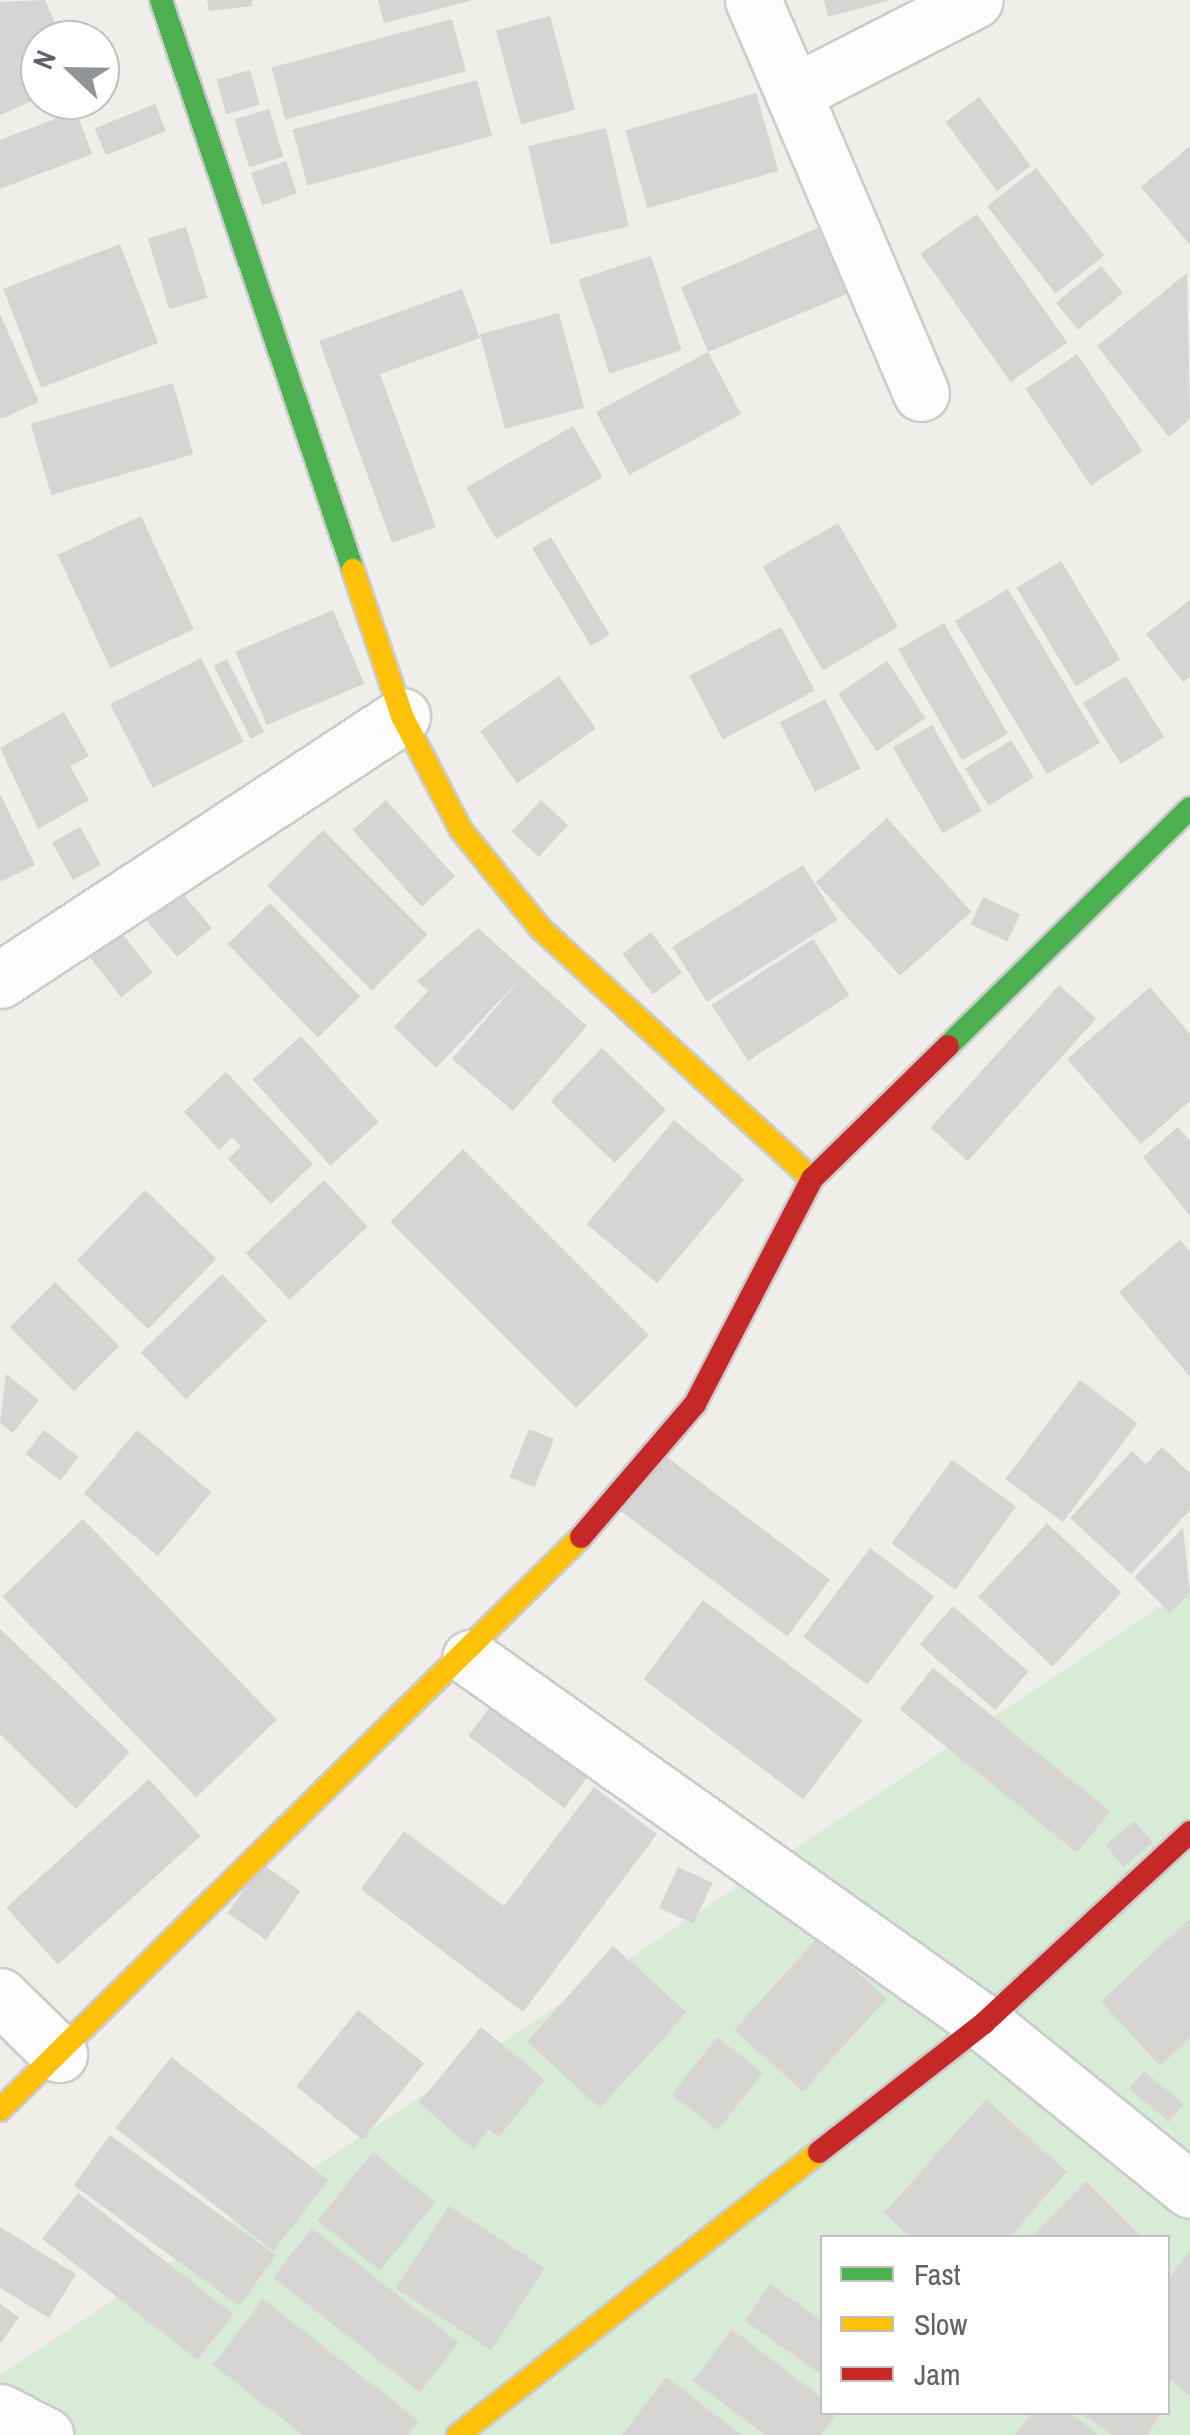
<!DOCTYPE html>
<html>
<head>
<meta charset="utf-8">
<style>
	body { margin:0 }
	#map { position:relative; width:1190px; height:2435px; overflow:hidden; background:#efeeea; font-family:"Archivo Narrow",sans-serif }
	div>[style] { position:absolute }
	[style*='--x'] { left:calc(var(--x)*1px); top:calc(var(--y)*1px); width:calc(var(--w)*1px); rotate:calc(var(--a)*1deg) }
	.green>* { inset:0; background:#d8ebd6 }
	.building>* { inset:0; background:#d6d5d3; transform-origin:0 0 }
	.roads { filter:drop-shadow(2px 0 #cbcccc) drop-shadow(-2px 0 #cbcccc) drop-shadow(0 2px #cbcccc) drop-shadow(0 -2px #cbcccc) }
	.street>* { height:55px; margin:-27.5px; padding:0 27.5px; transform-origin:27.5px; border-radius:27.5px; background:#fdfcfc }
	.fast>* { height:22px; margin:-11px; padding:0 11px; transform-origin:11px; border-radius:11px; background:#4caf50 }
	.slow>* { height:22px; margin:-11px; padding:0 11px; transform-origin:11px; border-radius:11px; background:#ffc107 }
	.jam>* { height:22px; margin:-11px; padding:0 11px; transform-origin:11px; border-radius:11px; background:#c62828 }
	span { translate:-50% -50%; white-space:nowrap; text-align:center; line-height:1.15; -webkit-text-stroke:8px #fff; paint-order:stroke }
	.legend { position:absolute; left:820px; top:2235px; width:350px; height:180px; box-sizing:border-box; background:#fff; border:2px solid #bfc1c3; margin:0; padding:12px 18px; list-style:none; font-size:30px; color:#5f6368 }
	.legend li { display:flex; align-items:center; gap:20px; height:50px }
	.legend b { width:50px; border:2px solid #bfc1c3 }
	.north { position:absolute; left:20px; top:20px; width:100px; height:100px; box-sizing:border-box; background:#fff; border:2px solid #bfc1c3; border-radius:50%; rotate:292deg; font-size:28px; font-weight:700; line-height:40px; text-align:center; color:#5f6368 }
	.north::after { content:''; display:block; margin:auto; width:35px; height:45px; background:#919496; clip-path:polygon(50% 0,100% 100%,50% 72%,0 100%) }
</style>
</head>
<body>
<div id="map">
	<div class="green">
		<i style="clip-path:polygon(evenodd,1190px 1587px,1190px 2435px,0 2435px,0 2375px,1190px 1587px,822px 2238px,1168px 2238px,1168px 2412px,822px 2412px,822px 2238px)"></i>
	</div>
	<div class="building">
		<i style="clip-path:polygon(45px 0,62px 40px,40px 40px,40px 98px,0 115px,0 2px)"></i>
		<i style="clip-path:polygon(207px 0,252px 0,252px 6px,209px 11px)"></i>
		<i style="clip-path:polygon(378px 0,470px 0,470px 1px,384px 23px)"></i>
		<i style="clip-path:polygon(824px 0,888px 0,888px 1px,828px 17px)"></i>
		<i style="left:550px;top:16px;width:97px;height:56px;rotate:75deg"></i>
		<i style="left:452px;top:19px;width:54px;height:187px;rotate:75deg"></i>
		<i style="left:250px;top:70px;width:36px;height:35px;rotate:74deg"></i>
		<i style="left:477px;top:80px;width:58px;height:191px;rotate:75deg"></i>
		<i style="left:756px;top:93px;width:81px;height:136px;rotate:74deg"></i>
		<i style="left:979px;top:97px;width:86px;height:42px;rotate:53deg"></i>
		<i style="left:155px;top:104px;width:29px;height:65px;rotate:68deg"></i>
		<i style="left:269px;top:109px;width:50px;height:36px;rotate:73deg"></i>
		<i style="clip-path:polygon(76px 111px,92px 154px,0 189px,0 140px)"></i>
		<i style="left:606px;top:128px;width:101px;height:80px;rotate:77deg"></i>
		<i style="clip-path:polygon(1190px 146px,1190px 245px,1141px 187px)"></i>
		<i style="left:286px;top:161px;width:34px;height:37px;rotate:71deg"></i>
		<i style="left:1036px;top:168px;width:111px;height:62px;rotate:52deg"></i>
		<i style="left:977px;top:214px;width:157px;height:69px;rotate:55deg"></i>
		<i style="left:186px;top:227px;width:74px;height:40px;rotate:73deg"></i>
		<i style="clip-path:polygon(820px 227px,847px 294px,708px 352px,741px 414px,629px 475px,596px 412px,708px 352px,681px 287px)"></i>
		<i style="left:120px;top:244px;width:106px;height:125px;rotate:69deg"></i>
		<i style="left:651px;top:256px;width:99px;height:76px;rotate:72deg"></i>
		<i style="left:1101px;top:266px;width:35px;height:58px;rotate:51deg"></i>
		<i style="clip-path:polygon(1187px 273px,1190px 419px,1169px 437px,1097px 346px)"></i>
		<i style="clip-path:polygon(462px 289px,480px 338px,380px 374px,436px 527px,392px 543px,319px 341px)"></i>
		<i style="left:559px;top:313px;width:98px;height:82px;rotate:75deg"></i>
		<i style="clip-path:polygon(0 314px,39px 402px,1px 419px,0 416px)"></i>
		<i style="left:1077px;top:354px;width:117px;height:62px;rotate:56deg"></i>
		<i style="left:173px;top:383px;width:74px;height:148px;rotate:74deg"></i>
		<i style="left:573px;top:426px;width:59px;height:123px;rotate:60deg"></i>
		<i style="left:141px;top:516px;width:125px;height:92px;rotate:65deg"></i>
		<i style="left:838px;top:523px;width:120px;height:87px;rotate:60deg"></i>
		<i style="left:551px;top:537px;width:114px;height:22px;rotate:59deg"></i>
		<i style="left:1061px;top:561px;width:115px;height:52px;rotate:59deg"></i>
		<i style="left:1008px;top:589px;width:179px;height:62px;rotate:59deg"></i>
		<i style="clip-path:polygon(1190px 600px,1190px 677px,1183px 682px,1146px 634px)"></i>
		<i style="left:333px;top:610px;width:80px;height:106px;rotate:67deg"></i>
		<i style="left:944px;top:623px;width:128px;height:53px;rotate:60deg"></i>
		<i style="left:781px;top:627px;width:72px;height:104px;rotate:62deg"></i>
		<i style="left:201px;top:658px;width:94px;height:102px;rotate:63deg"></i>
		<i style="left:227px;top:659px;width:82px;height:15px;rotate:63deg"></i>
		<i style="left:887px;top:661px;width:69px;height:59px;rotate:56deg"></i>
		<i style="left:559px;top:676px;width:64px;height:96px;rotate:55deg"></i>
		<i style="left:1126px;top:676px;width:72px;height:51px;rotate:58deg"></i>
		<i style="left:825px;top:699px;width:78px;height:51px;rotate:63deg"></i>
		<i style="clip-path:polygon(64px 712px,89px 756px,70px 766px,89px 800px,38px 829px,0 748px)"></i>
		<i style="left:932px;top:725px;width:99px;height:45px;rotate:60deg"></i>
		<i style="left:1011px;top:740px;width:44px;height:54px;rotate:58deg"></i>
		<i style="clip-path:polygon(0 794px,35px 865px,0 882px)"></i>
		<i style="left:386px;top:800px;width:103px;height:45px;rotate:48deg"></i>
		<i style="left:541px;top:800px;width:37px;height:43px;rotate:43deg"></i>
		<i style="left:887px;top:818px;width:126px;height:96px;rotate:48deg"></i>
		<i style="left:80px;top:827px;width:43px;height:32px;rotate:61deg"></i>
		<i style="left:323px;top:830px;width:148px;height:79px;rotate:45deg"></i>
		<i style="left:803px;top:865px;width:65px;height:154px;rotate:58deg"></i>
		<i style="left:179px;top:889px;width:51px;height:45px;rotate:50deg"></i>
		<i style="left:983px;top:897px;width:41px;height:30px;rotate:25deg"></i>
		<i style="left:270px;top:903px;width:130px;height:59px;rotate:46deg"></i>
		<i style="left:117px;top:927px;width:58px;height:40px;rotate:52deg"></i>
		<i style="clip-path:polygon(478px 928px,587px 1026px,513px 1111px,452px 1059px,522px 977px,436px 1068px,394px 1027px,428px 991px,417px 981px)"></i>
		<i style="left:651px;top:932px;width:51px;height:36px;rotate:53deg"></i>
		<i style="left:813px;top:939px;width:67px;height:121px;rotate:57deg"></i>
		<i style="left:1059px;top:985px;width:50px;height:192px;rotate:42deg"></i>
		<i style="clip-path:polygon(1150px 987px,1190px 1034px,1190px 1101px,1141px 1144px,1067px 1059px)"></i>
		<i style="left:301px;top:1036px;width:116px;height:65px;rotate:48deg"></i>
		<i style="left:602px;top:1048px;width:89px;height:74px;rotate:44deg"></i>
		<i style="clip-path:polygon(226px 1072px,313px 1164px,271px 1204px,228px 1159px,241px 1146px,232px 1137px,219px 1150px,184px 1112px)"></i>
		<i style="left:674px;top:1120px;width:92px;height:136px;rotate:40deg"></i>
		<i style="clip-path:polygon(1178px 1127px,1190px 1141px,1190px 1216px,1143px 1157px)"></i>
		<i style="left:463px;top:1149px;width:263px;height:103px;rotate:45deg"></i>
		<i style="left:324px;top:1180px;width:64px;height:107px;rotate:47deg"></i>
		<i style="left:145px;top:1190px;width:99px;height:98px;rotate:44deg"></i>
		<i style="clip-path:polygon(1180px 1240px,1190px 1252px,1190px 1377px,1119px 1292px)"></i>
		<i style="left:222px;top:1274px;width:65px;height:113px;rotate:46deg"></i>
		<i style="left:55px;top:1282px;width:91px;height:64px;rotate:45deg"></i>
		<i style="clip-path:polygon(6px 1374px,39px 1400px,13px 1433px,0 1423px)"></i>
		<i style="left:1080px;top:1380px;width:72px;height:124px;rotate:37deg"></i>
		<i style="left:529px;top:1429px;width:27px;height:52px;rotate:22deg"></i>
		<i style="left:44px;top:1430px;width:44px;height:30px;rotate:38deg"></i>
		<i style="left:137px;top:1430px;width:97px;height:83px;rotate:40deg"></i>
		<i style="clip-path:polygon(1162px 1447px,1190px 1473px,1190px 1510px,1131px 1574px,1070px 1518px,1132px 1451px,1146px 1464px)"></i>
		<i style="left:663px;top:1454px;width:209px;height:71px;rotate:37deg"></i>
		<i style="left:952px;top:1460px;width:79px;height:103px;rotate:36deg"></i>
		<i style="left:83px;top:1519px;width:279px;height:112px;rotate:46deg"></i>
		<i style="left:1047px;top:1523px;width:102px;height:101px;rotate:43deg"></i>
		<i style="clip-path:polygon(1183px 1528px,1190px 1593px,1170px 1613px,1134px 1577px)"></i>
		<i style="left:870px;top:1548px;width:80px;height:111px;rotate:37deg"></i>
		<i style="left:703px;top:1600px;width:200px;height:99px;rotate:37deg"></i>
		<i style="left:953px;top:1606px;width:100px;height:51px;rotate:41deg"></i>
		<i style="clip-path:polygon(0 1629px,130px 1752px,76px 1809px,0 1734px)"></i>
		<i style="left:933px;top:1668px;width:228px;height:53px;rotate:39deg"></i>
		<i style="left:502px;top:1691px;width:120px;height:56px;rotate:37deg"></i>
		<i style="left:149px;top:1779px;width:77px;height:192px;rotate:48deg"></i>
		<i style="clip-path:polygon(594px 1787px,657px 1834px,523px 2012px,361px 1889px,404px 1831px,504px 1906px)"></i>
		<i style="left:1135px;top:1821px;width:28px;height:38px;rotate:51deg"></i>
		<i style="left:262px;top:1864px;width:47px;height:60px;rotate:35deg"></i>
		<i style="left:678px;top:1867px;width:38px;height:45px;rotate:25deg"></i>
		<i style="clip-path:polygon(1190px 1919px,1190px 2038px,1160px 2066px,1101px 2001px)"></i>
		<i style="left:818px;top:1937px;width:92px;height:125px;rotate:42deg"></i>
		<i style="left:613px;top:1946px;width:99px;height:129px;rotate:42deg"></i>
		<i style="left:358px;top:2010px;width:85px;height:98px;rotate:39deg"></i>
		<i style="clip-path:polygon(481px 2027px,545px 2080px,499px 2137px,489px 2129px,473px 2149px,419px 2103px)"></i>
		<i style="left:717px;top:2037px;width:58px;height:73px;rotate:38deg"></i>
		<i style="left:171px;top:2057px;width:200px;height:90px;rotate:38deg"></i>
		<i style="left:1144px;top:2071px;width:52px;height:23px;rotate:40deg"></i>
		<i style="clip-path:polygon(986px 2099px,1067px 2172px,1009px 2238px,911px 2238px,884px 2213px)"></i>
		<i style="left:110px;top:2135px;width:205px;height:62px;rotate:36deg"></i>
		<i style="left:373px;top:2152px;width:80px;height:88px;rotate:39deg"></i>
		<i style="clip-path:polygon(1086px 2181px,1143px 2238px,1031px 2238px)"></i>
		<i style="left:78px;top:2193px;width:197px;height:58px;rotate:38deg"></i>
		<i style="left:449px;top:2206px;width:114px;height:98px;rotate:33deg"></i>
		<i style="clip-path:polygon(0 2227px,76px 2274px,49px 2318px,0 2288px)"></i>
		<i style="left:312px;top:2228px;width:186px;height:63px;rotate:38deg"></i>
		<i style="clip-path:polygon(1190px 2251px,1190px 2396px,1168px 2378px,1168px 2279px)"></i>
		<i style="clip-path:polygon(770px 2284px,822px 2321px,822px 2375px,745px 2321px)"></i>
		<i style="clip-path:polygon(263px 2299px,419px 2421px,408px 2435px,303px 2435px,213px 2365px)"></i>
		<i style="clip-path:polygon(0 2304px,19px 2317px,0 2344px)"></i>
		<i style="clip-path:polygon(732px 2329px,822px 2398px,822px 2412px,838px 2412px,821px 2435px,765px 2435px,693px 2381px)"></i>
		<i style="clip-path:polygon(666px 2377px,742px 2435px,622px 2435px)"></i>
		<i style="clip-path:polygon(1032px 2412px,1069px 2412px,1099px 2435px,1015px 2435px)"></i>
		<i style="clip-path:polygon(1079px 2412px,1162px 2412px,1147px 2435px,1113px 2435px)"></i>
	</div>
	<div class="roads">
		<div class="street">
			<i style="--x:753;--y:0;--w:101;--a:66.7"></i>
			<i style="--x:921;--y:393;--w:326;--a:-113.1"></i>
			<i style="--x:793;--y:93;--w:204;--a:-27.1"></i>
			<i style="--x:0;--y:980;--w:481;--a:-33.3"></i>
			<i style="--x:470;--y:1658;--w:630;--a:35.38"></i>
			<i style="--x:984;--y:2023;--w:265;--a:39"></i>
			<i style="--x:0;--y:1996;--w:83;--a:44.5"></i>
			<i style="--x:0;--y:2412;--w:51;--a:27.1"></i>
		</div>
		<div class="fast">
			<i style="--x:161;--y:0;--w:601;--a:71.38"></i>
			<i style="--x:948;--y:1046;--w:339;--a:-44.5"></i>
		</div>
		<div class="slow">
			<i style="--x:353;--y:570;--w:154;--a:71.4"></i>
			<i style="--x:402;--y:716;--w:128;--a:62.6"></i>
			<i style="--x:461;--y:830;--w:126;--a:51.1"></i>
			<i style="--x:540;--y:928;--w:370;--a:42.7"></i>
			<i style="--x:0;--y:2110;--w:816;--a:-44.6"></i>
			<i style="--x:458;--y:2435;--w:459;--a:-38.1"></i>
		</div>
		<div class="jam">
			<i style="--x:581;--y:1537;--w:175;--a:-49.4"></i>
			<i style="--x:695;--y:1404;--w:254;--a:-62.5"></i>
			<i style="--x:812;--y:1179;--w:190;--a:-44.4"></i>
			<i style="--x:819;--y:2152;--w:209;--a:-38"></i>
			<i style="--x:984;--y:2023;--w:281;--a:-42.8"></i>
		</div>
	</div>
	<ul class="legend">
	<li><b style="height:12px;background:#4caf50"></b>Fast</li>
	<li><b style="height:12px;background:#ffc107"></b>Slow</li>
	<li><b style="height:12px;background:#c62828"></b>Jam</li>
	</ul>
	<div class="north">N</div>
</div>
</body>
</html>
